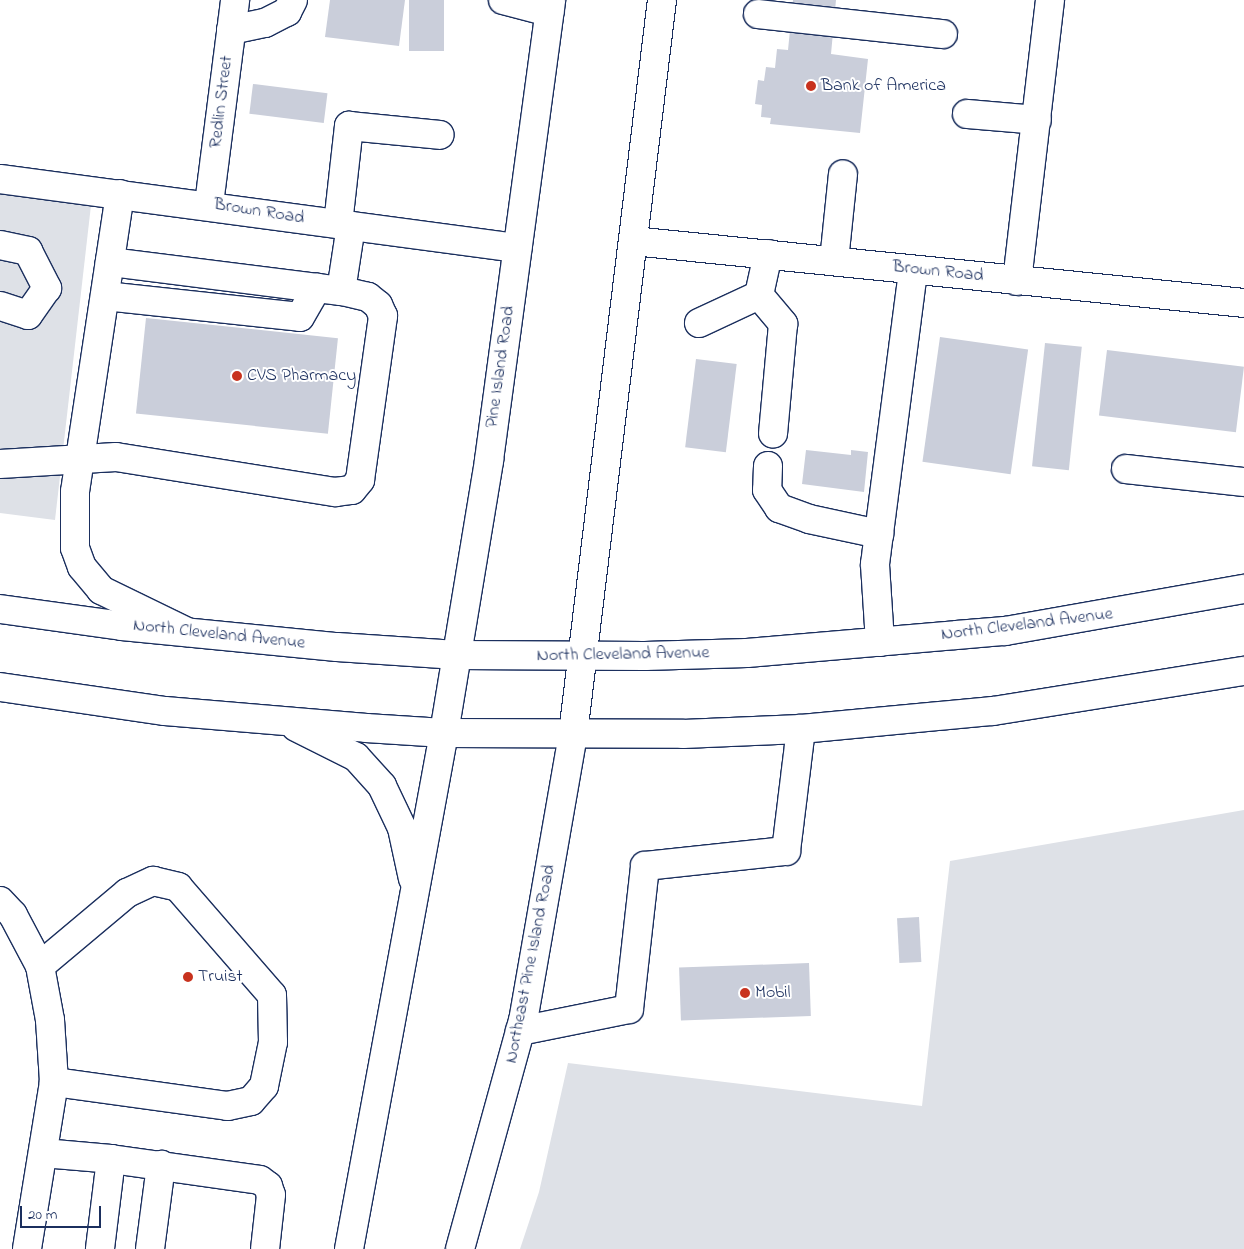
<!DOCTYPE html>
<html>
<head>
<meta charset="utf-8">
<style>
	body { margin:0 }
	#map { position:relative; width:1244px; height:1249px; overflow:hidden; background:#fff; font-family:"Indie Flower",sans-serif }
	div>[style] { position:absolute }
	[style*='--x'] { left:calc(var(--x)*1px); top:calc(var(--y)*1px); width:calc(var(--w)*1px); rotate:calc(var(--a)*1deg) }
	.green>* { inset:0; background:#dee1e7 }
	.building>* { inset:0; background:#caceda; transform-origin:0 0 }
	.roads { filter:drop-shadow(1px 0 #1b2f5e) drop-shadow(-1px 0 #1b2f5e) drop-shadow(0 1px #1b2f5e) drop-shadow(0 -1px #1b2f5e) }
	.minor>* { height:28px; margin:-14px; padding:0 14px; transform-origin:14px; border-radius:14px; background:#fff }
	.major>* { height:28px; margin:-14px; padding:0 14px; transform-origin:14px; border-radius:14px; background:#fff }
	.dots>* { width:14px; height:14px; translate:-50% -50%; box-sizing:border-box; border:2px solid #fff; border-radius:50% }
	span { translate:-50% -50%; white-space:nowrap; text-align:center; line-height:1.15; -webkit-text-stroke:4px #fff; paint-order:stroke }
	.poi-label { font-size:18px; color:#1b2f5e }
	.left { translate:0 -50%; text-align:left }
	.street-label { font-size:18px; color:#1b2f5e }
	.scale { position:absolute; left:20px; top:1206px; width:81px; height:22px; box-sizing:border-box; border:2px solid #1b2f5e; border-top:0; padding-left:6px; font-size:15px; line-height:18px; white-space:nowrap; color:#1b2f5e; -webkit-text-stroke:4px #fff; paint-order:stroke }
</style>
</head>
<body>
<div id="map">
	<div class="green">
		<i style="clip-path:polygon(0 168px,94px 179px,55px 520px,0 513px)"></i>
		<i style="clip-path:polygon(1244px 810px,1244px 1249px,520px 1249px,539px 1192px,568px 1063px,922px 1106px,950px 861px)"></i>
	</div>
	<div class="building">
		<i style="clip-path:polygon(330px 0,405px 0,399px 46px,325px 37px)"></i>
		<i style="left:409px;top:0;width:35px;height:51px"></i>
		<i style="clip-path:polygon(793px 0,836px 0,831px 54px,868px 59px,860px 133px,770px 124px,771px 118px,761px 117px,762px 105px,755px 104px,758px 80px,764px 81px,766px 67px,775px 68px,777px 49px,788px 50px)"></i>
		<i style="left:253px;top:84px;width:75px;height:30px;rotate:7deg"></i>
		<i style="left:146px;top:318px;width:193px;height:96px;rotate:6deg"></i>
		<i style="left:940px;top:337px;width:89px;height:126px;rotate:8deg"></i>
		<i style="left:1045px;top:343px;width:37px;height:124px;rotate:6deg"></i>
		<i style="left:1107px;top:350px;width:138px;height:66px;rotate:7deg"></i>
		<i style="left:696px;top:359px;width:41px;height:89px;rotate:7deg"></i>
		<i style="clip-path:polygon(806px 450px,851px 455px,851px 450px,868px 452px,864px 492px,802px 484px)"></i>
		<i style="left:919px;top:917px;width:45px;height:22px;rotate:87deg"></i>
		<i style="left:809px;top:963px;width:53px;height:130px;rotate:88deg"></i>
	</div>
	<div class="roads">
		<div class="minor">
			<i style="--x:503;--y:0;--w:48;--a:14.6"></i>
			<i style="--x:758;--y:14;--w:186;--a:6.2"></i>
			<i style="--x:231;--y:30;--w:35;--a:-12"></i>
			<i style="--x:265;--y:23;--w:25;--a:-27"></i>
			<i style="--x:287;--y:12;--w:13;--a:-63"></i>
			<i style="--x:967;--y:114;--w:70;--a:4.9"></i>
			<i style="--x:0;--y:179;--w:522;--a:7.6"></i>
			<i style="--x:120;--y:194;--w:301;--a:98.6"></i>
			<i style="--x:75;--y:492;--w:56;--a:90"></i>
			<i style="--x:75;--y:548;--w:20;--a:70"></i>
			<i style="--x:82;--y:567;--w:30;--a:50"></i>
			<i style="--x:101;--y:590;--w:96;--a:26"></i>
			<i style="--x:209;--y:204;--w:206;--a:-82.7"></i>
			<i style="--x:338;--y:224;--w:99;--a:-83.6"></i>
			<i style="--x:349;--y:126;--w:91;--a:5.6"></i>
			<i style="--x:633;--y:241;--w:614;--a:5.79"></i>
			<i style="--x:0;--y:245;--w:29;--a:12"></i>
			<i style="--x:28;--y:251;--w:42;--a:62.8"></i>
			<i style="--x:47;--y:288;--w:33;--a:125"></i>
			<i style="--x:28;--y:315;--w:29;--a:-162"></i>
			<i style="--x:834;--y:261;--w:87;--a:-84.1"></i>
			<i style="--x:1017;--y:281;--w:283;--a:-83.3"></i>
			<i style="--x:341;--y:291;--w:66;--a:-81.3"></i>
			<i style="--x:759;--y:295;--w:38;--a:50"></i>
			<i style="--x:783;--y:324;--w:110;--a:95.2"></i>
			<i style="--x:105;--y:296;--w:196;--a:6.1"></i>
			<i style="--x:300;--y:317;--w:34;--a:-60"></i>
			<i style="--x:699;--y:323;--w:66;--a:-25"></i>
			<i style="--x:759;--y:295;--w:42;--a:-77.6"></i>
			<i style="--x:0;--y:464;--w:116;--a:-3.5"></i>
			<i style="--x:116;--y:457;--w:222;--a:9.1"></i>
			<i style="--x:335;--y:492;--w:17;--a:-7"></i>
			<i style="--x:352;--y:490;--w:13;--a:-51"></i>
			<i style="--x:360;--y:480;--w:166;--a:-82"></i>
			<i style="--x:383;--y:316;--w:12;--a:-114"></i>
			<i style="--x:378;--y:305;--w:13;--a:-141"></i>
			<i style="--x:368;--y:297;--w:28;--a:-167"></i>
			<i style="--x:341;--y:291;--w:233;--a:-172.8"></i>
			<i style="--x:768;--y:466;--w:24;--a:92"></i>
			<i style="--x:767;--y:490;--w:22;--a:56"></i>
			<i style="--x:779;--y:508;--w:32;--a:20"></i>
			<i style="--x:809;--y:519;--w:72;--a:12.1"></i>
			<i style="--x:1126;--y:469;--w:119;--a:6.3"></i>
			<i style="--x:880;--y:642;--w:78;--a:-93.7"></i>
			<i style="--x:875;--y:564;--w:296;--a:-82.6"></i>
			<i style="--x:0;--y:901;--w:19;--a:47"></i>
			<i style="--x:13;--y:915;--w:58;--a:62.1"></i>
			<i style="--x:40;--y:966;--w:55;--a:79.5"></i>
			<i style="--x:50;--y:1020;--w:62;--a:86.3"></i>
			<i style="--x:54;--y:1082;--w:169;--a:99.2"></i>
			<i style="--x:40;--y:966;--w:114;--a:-40"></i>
			<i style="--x:127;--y:893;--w:29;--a:-25"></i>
			<i style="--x:153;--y:881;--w:26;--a:13"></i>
			<i style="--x:178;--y:887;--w:143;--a:49"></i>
			<i style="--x:272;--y:995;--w:47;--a:88.8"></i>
			<i style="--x:273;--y:1042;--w:45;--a:101.6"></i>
			<i style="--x:264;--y:1086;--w:20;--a:131"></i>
			<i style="--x:251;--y:1101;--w:24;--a:168"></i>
			<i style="--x:228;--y:1106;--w:176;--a:-172.1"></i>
			<i style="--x:520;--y:1031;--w:111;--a:-11.4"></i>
			<i style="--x:629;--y:1009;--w:144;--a:-83.6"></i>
			<i style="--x:645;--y:866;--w:142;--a:-6.1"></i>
			<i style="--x:786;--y:851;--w:123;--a:-83"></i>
			<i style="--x:43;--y:1153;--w:68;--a:5"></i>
			<i style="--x:111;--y:1159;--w:91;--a:97"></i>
			<i style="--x:111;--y:1159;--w:150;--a:8"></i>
			<i style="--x:260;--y:1180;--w:10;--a:37"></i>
			<i style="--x:268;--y:1186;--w:9;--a:72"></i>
			<i style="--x:271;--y:1195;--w:54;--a:96.3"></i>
			<i style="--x:150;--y:1249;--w:85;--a:-82.5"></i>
		</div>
		<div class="major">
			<i style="--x:0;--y:609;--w:123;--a:7.9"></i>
			<i style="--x:122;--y:626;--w:216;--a:5.6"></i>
			<i style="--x:337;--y:647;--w:120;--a:3.8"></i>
			<i style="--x:457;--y:655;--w:188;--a:0.3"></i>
			<i style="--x:645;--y:656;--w:102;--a:-1.7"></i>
			<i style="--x:747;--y:653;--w:259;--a:-4.9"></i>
			<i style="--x:1005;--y:631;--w:243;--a:-10"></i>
			<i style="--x:0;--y:687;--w:167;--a:8.3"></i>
			<i style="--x:165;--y:711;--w:202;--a:4.8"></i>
			<i style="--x:366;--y:728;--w:78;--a:3.7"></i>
			<i style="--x:444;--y:733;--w:239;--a:0.2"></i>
			<i style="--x:683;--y:734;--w:118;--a:-2.4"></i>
			<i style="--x:801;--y:729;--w:193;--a:-5.4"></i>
			<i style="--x:993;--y:711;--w:254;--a:-9.1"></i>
			<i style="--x:296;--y:727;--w:67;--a:26.6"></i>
			<i style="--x:356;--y:757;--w:39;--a:48"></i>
			<i style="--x:382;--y:786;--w:47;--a:64.5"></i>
			<i style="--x:402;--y:828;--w:52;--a:77.8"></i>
			<i style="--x:349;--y:1249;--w:525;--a:-79.57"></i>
			<i style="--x:444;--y:733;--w:277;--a:-80.6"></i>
			<i style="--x:489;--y:460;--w:464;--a:-82.3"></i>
			<i style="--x:460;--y:1249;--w:237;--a:-74.6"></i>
			<i style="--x:523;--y:1021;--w:291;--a:-80.1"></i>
			<i style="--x:573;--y:734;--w:739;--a:-83.09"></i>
		</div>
	</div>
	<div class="dots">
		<i style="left:811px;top:86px;background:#c8321e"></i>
		<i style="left:237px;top:376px;background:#c8321e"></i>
		<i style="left:188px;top:977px;background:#c8321e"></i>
		<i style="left:745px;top:993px;background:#c8321e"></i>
	</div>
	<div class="poi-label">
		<span class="left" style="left:821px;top:86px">Bank of America</span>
		<span class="left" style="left:247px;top:376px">CVS Pharmacy</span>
		<span class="left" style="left:198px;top:977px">Truist</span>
		<span class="left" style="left:755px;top:993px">Mobil</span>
	</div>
	<div class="street-label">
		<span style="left:222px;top:102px;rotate:-83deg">Redlin Street</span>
		<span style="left:259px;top:212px;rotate:9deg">Brown Road</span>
		<span style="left:938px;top:272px;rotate:6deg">Brown Road</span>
		<span style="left:501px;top:367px;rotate:-82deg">Pine Island Road</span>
		<span style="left:1027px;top:625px;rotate:-7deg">North Cleveland Avenue</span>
		<span style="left:219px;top:635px;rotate:6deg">North Cleveland Avenue</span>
		<span style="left:623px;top:655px;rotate:-1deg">North Cleveland Avenue</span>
		<span style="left:531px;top:964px;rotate:-79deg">Northeast Pine Island Road</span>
	</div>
	<div class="scale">20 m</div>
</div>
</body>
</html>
